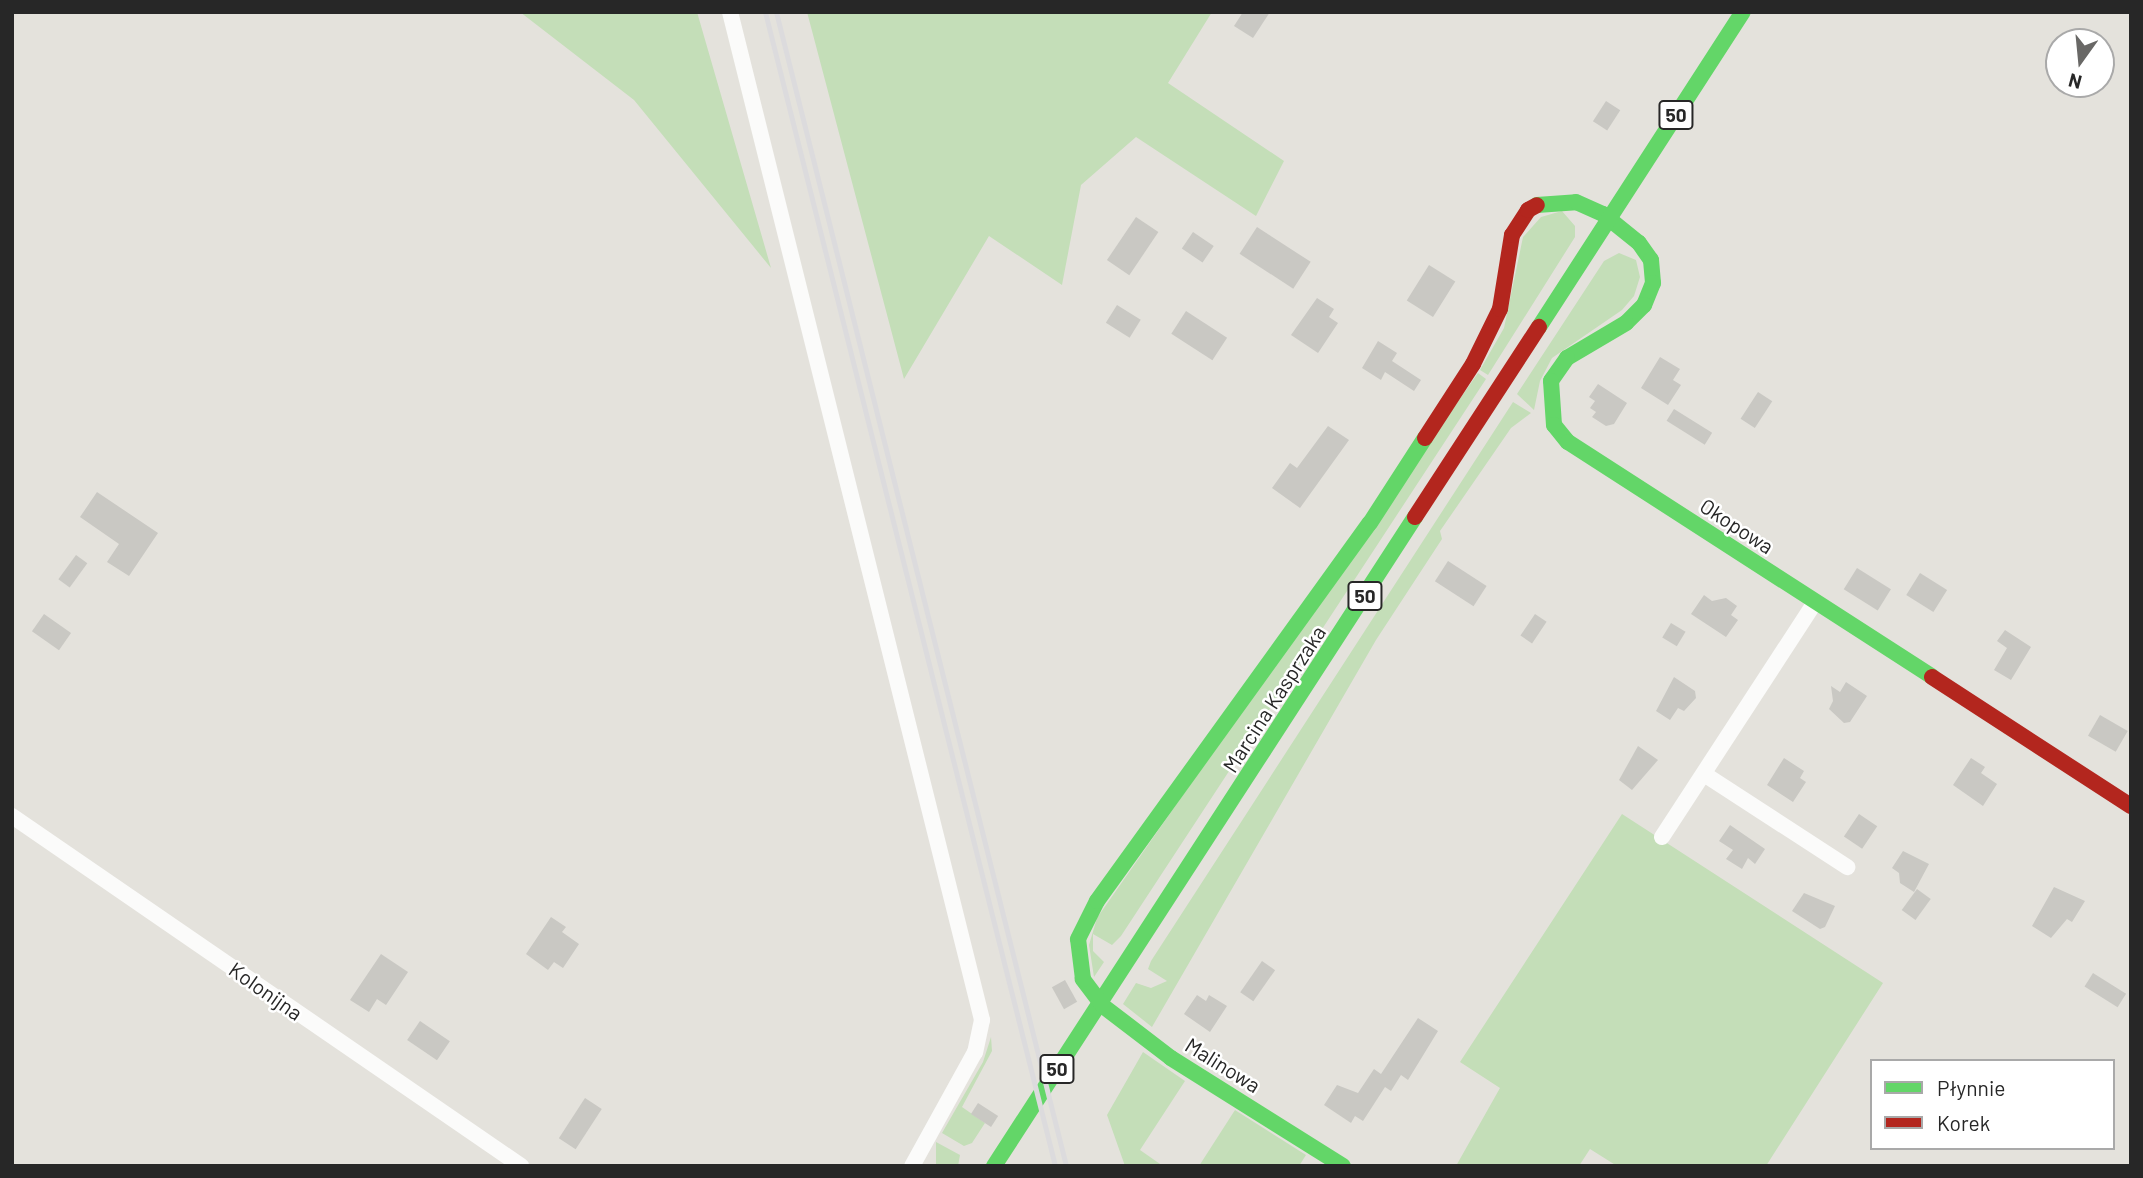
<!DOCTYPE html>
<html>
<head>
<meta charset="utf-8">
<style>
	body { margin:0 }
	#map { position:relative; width:2143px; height:1178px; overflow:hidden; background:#e4e2dc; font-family:Barlow,sans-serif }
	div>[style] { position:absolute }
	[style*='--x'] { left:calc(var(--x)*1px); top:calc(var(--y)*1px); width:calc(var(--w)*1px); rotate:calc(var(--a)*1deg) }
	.green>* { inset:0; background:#c4deb8 }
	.building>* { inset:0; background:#c9c8c3; transform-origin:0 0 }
	.street>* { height:16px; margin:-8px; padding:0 8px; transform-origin:8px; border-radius:8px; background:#fbfbfa }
	.fast>* { height:16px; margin:-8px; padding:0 8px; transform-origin:8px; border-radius:8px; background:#63d668 }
	.jam>* { height:16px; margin:-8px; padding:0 8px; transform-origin:8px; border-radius:8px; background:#b3261e }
	.rail>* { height:5px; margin:-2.5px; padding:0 2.5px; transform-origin:2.5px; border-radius:2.5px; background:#dcdbdd }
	span { translate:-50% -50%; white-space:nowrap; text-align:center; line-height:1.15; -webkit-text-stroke:5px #fff; paint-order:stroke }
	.shield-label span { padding:2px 5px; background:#fff; border:2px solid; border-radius:5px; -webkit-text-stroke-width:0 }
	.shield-label { font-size:19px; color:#272727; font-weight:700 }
	.street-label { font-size:21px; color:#272727 }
	.frame { position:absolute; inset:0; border:14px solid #272727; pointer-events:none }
	.legend { position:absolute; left:1870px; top:1059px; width:245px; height:91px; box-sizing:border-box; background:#fff; border:2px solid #a9a9a9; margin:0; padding:9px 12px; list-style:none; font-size:21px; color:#272727 }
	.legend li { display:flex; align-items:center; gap:14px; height:35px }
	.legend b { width:35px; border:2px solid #a9a9a9 }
	.north { position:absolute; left:2045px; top:28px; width:70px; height:70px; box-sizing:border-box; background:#fff; border:2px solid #a9a9a9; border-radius:50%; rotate:195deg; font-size:19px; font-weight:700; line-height:28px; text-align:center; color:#272727 }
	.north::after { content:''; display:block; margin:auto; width:24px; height:32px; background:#696866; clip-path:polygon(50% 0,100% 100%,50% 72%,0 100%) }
</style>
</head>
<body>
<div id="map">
	<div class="green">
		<i style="clip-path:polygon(520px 12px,697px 12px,771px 268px,634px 100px)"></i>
		<i style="clip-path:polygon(807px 12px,1212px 12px,1168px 83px,1284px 161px,1256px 216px,1136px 137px,1081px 185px,1062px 285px,989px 236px,904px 379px)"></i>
		<i style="clip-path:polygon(1562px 211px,1575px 226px,1575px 237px,1488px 375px,1480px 370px,1504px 328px,1523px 237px,1541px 217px)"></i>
		<i style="clip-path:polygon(1619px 253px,1636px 260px,1640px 277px,1634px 296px,1622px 310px,1552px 358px,1540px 381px,1534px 410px,1517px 394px,1604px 261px)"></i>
		<i style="clip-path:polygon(1478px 373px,1486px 379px,1121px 936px,1112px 945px,1093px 934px,1093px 951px,1104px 962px,1094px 977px,1089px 945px,1097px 918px)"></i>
		<i style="clip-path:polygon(1513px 402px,1531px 413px,1511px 428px,1440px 531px,1442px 539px,1376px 640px,1152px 1027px,1123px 1004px,1136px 983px,1151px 988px,1167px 981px,1148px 969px,1151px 961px)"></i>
		<i style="clip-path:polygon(1622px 814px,1883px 983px,1766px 1166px,1617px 1166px,1590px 1149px,1579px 1166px,1456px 1166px,1500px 1088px,1460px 1062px)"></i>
		<i style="clip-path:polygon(991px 1037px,992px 1051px,962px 1107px,985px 1123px,972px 1143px,964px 1146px,942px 1133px,983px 1062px)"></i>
		<i style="clip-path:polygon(1143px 1052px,1185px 1081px,1140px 1150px,1163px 1166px,1125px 1166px,1107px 1115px)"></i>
		<i style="clip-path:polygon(1235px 1110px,1306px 1155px,1299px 1166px,1199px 1166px)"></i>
		<i style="clip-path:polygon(936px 1142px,960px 1155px,958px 1166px,936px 1166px)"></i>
	</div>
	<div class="building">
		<i style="clip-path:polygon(1243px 12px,1270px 12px,1253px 38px,1234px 26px)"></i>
		<i style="left:1606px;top:101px;width:17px;height:24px;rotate:33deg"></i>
		<i style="left:1136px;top:217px;width:27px;height:52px;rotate:34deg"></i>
		<i style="left:1257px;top:227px;width:64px;height:32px;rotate:33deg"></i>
		<i style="left:1193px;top:232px;width:25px;height:20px;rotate:34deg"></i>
		<i style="left:1429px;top:265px;width:31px;height:42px;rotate:32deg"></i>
		<i style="clip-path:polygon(1317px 298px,1334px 309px,1329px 317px,1338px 323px,1318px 353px,1291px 335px)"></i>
		<i style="left:1117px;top:305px;width:28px;height:21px;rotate:32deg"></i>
		<i style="left:1186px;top:311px;width:49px;height:27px;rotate:33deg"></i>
		<i style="clip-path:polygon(1378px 341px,1397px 353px,1392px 361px,1421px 380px,1414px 391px,1385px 372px,1381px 380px,1362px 368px)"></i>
		<i style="clip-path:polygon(1660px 357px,1680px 369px,1673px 380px,1681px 385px,1668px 405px,1641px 388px)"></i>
		<i style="clip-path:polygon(1598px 384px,1627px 403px,1614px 424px,1606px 426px,1592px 417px,1596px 412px,1590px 408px,1595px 401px,1589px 397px)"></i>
		<i style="left:1758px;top:392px;width:17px;height:32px;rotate:33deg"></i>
		<i style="left:1674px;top:409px;width:45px;height:14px;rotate:32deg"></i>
		<i style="clip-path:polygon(1328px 426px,1349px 440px,1300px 508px,1272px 488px,1290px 463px,1297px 468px)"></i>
		<i style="clip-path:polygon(97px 492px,158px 533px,129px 576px,107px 562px,119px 544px,80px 517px)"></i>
		<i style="left:76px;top:555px;width:14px;height:30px;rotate:36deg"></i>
		<i style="left:1448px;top:561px;width:46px;height:24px;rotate:33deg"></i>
		<i style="left:1857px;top:568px;width:40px;height:25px;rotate:32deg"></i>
		<i style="left:1920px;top:573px;width:32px;height:26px;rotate:32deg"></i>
		<i style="clip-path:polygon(1704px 595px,1712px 601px,1726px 598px,1737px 606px,1731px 615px,1738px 620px,1726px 637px,1691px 614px)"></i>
		<i style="left:44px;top:614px;width:33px;height:21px;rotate:35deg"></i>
		<i style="left:1535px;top:614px;width:14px;height:26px;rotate:34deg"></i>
		<i style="left:1671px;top:623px;width:17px;height:17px;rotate:31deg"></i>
		<i style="clip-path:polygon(2005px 630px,2031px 647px,2011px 680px,1994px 670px,2007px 648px,1997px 641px)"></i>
		<i style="clip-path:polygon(1674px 677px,1695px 691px,1696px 698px,1684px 711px,1678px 708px,1670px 720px,1656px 711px)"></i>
		<i style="clip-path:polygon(1846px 682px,1867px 696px,1850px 722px,1844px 723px,1829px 709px,1833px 701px,1831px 686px,1840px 692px)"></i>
		<i style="left:2100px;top:715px;width:32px;height:24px;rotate:30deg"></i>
		<i style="clip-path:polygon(1638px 746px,1658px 760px,1632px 790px,1619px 780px)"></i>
		<i style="clip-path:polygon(1784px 758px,1804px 771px,1800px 778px,1806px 782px,1793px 802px,1767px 785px)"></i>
		<i style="clip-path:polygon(1971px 758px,1985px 767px,1981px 773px,1997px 784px,1983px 806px,1953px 785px)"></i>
		<i style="left:1859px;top:814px;width:22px;height:27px;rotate:34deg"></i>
		<i style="clip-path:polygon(1730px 825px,1765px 849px,1755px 864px,1748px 858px,1742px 869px,1726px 859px,1733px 850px,1719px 841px)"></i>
		<i style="clip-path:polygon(1903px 851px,1929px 864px,1914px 892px,1900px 883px,1899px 873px,1892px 868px)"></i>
		<i style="clip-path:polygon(2054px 887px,2085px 901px,2072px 922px,2067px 919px,2051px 938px,2032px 926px)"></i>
		<i style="left:1917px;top:889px;width:17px;height:26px;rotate:36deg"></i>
		<i style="clip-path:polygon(1804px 893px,1835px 906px,1825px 927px,1820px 929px,1792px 911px)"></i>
		<i style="clip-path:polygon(551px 917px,566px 927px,562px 932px,579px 944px,563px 968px,554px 962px,548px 970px,526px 954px)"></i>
		<i style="clip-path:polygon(381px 954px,408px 972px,386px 1005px,377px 999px,369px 1012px,350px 1000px)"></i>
		<i style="left:1262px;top:961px;width:16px;height:38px;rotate:35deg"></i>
		<i style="left:2093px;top:973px;width:39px;height:16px;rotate:32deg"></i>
		<i style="left:1065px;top:980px;width:25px;height:15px;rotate:61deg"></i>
		<i style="clip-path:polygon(1197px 995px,1206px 1001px,1209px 995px,1227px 1006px,1210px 1032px,1184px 1014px)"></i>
		<i style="clip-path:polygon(1418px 1018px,1438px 1031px,1408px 1080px,1401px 1075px,1391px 1091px,1385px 1087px,1363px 1121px,1355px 1116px,1351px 1123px,1324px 1105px,1337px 1085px,1358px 1093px,1374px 1069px,1381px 1074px)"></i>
		<i style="left:420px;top:1021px;width:36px;height:23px;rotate:34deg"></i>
		<i style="left:585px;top:1098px;width:20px;height:48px;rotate:33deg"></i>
		<i style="left:978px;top:1103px;width:24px;height:13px;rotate:33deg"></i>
	</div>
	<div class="street">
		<i style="--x:730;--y:12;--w:1039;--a:75.96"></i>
		<i style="--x:982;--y:1020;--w:33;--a:102"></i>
		<i style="--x:975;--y:1052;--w:130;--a:118.9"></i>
		<i style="--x:1704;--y:774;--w:171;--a:33"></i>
		<i style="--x:12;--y:816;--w:618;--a:34.51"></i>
		<i style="--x:1662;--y:837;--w:280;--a:-56.9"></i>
	</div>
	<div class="fast">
		<i style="--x:1537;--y:205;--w:39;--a:-4"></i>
		<i style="--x:1576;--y:202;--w:30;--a:24"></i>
		<i style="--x:1603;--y:214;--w:46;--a:38.9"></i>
		<i style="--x:1639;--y:243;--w:21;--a:55"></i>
		<i style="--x:1651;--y:260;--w:23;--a:85"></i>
		<i style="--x:1653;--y:283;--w:24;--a:112"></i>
		<i style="--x:1644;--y:305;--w:25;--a:135"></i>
		<i style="--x:1626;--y:323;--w:69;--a:149.3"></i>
		<i style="--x:1567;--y:358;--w:28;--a:125"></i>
		<i style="--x:1551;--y:381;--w:44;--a:86.1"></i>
		<i style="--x:1554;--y:425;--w:22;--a:51"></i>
		<i style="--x:1568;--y:442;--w:433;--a:32.8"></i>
		<i style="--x:1539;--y:327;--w:375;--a:-57.1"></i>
		<i style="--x:994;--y:1166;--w:774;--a:-57.03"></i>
		<i style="--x:1343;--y:1166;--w:203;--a:-147.9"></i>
		<i style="--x:1171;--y:1058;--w:86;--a:-142.6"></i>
		<i style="--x:1103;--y:1006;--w:34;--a:-127"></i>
		<i style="--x:1083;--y:979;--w:40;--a:-97.1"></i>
		<i style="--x:1078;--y:939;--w:42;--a:-63.4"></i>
		<i style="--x:1097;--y:901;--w:466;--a:-54.2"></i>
		<i style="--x:1370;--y:523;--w:101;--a:-57.1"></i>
	</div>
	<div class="jam">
		<i style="--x:1425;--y:438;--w:88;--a:-57"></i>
		<i style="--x:1473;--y:364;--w:61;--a:-63.9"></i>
		<i style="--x:1500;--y:309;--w:75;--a:-80.8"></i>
		<i style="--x:1512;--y:235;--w:30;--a:-57"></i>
		<i style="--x:1528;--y:210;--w:10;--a:-29"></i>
		<i style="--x:1415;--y:517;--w:227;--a:-56.9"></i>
		<i style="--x:1932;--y:677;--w:237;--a:33"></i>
	</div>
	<div class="rail">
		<i style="--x:765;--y:12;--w:1190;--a:75.89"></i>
		<i style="--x:776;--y:12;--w:1190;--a:75.89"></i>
	</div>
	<div class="shield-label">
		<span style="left:1676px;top:115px">50</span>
		<span style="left:1365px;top:596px">50</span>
		<span style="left:1057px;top:1069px">50</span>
	</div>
	<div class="street-label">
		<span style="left:1737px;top:526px;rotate:33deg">Okopowa</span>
		<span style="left:1274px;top:699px;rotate:-57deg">Marcina Kasprzaka</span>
		<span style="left:266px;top:991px;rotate:35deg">Kolonijna</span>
		<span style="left:1223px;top:1065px;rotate:32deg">Malinowa</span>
	</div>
	<div class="frame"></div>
	<ul class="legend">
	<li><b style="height:9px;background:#63d668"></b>Płynnie</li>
	<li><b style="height:9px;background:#b3261e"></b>Korek</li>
	</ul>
	<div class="north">N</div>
</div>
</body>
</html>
